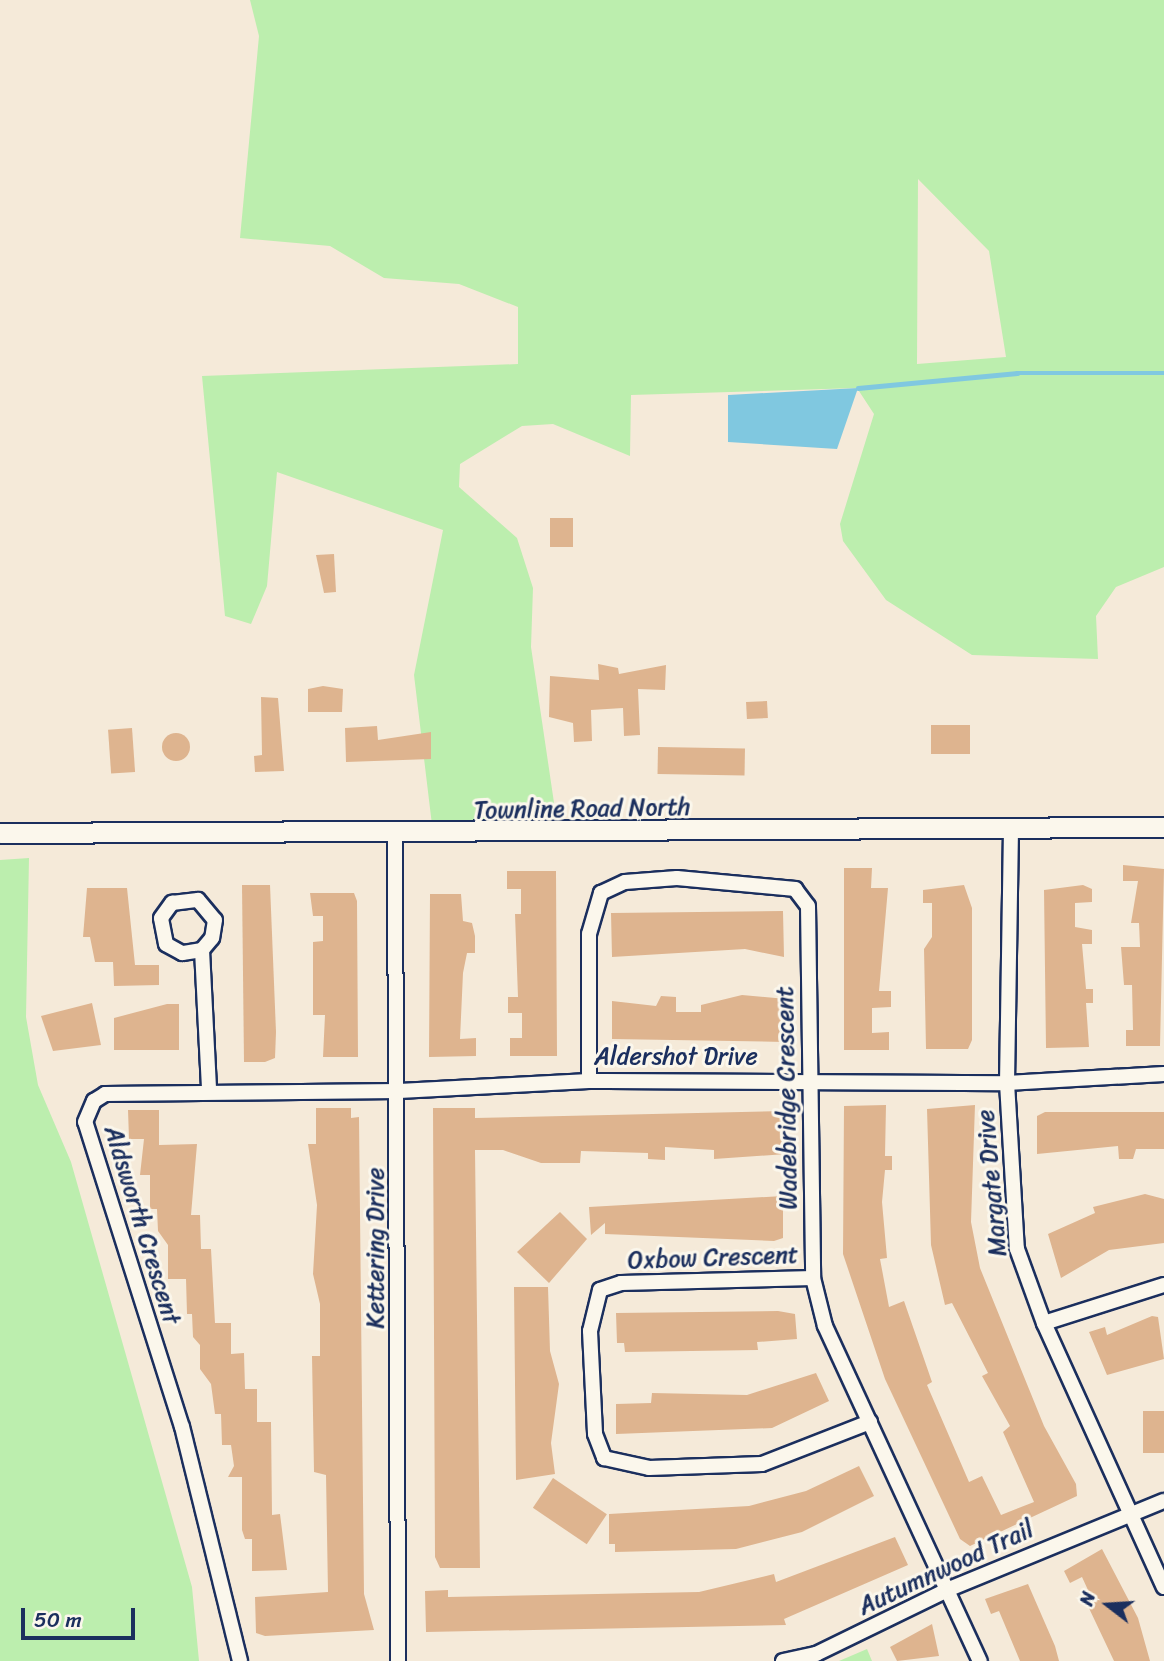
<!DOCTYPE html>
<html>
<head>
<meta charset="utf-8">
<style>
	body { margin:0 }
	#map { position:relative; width:1164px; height:1661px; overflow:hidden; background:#f5ead9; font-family:Sriracha,sans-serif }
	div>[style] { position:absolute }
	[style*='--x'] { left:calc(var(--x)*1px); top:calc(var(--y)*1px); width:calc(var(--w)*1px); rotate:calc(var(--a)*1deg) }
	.green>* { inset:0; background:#bceeae }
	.water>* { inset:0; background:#80c8e0 }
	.stream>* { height:4.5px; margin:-2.25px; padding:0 2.25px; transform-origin:2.25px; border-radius:2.25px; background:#80c8e0 }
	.building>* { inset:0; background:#deb48f; transform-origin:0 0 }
	.round { border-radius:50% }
	.roads { filter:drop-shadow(2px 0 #1b2f5e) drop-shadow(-2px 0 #1b2f5e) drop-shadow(0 2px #1b2f5e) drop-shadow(0 -2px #1b2f5e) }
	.minor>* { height:14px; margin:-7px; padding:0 7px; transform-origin:7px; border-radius:7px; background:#fbf7ec }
	.secondary>* { height:19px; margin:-9.5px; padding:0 9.5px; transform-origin:9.5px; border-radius:9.5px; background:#fbf7ec }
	span { translate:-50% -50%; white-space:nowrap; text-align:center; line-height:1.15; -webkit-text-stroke:6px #fbf7ec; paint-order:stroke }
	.street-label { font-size:24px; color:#1b2f5e }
	.north { position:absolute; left:1073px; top:1570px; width:70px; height:70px; -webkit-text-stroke:5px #fbf7ec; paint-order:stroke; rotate:287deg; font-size:19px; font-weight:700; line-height:28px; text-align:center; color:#1b2f5e }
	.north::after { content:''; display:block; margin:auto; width:24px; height:32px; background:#1b2f5e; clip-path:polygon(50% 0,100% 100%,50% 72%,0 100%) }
	.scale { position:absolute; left:21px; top:1608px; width:114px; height:32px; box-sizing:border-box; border:4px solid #1b2f5e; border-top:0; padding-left:9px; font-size:21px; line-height:24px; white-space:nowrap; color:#1b2f5e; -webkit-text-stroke:5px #fbf7ec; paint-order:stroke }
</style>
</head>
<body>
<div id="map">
	<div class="green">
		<i style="clip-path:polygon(evenodd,250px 0,1164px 0,1164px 567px,1116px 587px,1096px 616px,1098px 659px,972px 655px,886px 600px,843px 541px,840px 524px,874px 414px,857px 388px,631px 395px,630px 456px,553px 424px,522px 426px,460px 464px,459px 487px,517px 538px,533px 588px,531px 647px,557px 823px,432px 825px,414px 675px,443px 530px,277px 472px,267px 586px,251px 624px,225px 616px,202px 376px,518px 364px,518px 307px,459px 284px,384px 278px,330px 246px,240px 238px,259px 36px,250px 0,918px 179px,989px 251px,1006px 357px,917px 364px,918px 179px)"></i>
		<i style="clip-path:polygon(29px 858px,26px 1017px,38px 1085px,71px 1162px,192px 1587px,199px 1661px,0 1661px,0 860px)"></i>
		<i style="clip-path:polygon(867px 1649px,872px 1661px,839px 1661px)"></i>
	</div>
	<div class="water">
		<i style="clip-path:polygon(858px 388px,837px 449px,728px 442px,728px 395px)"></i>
	</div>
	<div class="stream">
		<i style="--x:858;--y:388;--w:160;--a:-5.4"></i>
		<i style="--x:1017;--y:373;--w:147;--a:0"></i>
	</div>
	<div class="building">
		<i style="left:550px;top:518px;width:23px;height:29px"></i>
		<i style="clip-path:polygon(334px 554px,336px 592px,324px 593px,316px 555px)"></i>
		<i style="clip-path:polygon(598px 664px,618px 668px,619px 674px,666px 665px,665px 690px,638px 689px,640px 735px,624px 736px,623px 708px,591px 710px,592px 741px,574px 742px,573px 723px,549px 717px,550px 676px,599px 680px)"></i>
		<i style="clip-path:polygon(323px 686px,343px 689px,342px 712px,308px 712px,308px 689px)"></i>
		<i style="clip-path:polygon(261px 697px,278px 698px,284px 771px,255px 772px,254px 756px,262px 755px)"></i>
		<i style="left:767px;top:701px;width:17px;height:21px;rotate:87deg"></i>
		<i style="left:931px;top:725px;width:39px;height:29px"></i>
		<i style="clip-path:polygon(377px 726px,378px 740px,431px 732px,431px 759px,346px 762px,345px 728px)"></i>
		<i style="left:132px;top:728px;width:44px;height:24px;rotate:86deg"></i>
		<i class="round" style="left:162px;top:733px;width:28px;height:28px"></i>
		<i style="left:658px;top:747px;width:87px;height:27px;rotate:1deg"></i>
		<i style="clip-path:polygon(1123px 865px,1164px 869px,1160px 1046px,1126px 1046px,1126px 1030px,1133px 1030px,1132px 985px,1124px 985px,1121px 947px,1140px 947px,1139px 923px,1131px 923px,1138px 881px,1123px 881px)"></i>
		<i style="clip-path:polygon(844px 868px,872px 868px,871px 888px,888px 888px,879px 991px,891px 991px,891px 1007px,872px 1008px,872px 1033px,889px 1032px,889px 1050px,844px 1050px)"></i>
		<i style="clip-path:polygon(507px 871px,556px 871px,557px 1056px,510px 1056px,510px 1038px,522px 1038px,522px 1013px,508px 1013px,508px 997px,518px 997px,515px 914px,521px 914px,521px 889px,507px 889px)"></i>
		<i style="clip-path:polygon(242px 885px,270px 885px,276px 1032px,275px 1058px,265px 1062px,244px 1062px)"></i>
		<i style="clip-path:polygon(964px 885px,972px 908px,972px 1040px,968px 1049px,926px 1049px,924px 949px,932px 937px,932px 903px,923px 903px,923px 890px)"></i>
		<i style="clip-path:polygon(1083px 885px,1092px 889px,1092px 902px,1075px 903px,1075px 927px,1092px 930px,1092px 944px,1082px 944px,1086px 989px,1093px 989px,1093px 1003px,1086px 1003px,1089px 1047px,1046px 1048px,1044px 890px)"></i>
		<i style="clip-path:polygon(87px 888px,127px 888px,135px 965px,159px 965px,159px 985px,114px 986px,113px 962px,95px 962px,90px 937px,83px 937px)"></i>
		<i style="clip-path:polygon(310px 893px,354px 893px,357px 901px,358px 1057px,323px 1057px,325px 1015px,313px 1015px,313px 942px,323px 941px,323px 916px,313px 916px)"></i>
		<i style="clip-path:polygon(430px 894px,461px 894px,463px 921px,472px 923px,475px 936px,475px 953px,467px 953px,463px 973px,460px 1039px,476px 1038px,476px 1056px,429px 1057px)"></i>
		<i style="clip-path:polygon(783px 911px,784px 957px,745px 949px,612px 957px,611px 913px)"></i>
		<i style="clip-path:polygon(742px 995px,786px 999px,786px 1042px,612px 1039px,612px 1001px,656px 1006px,661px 996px,676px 997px,676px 1012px,701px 1012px,701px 1005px)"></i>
		<i style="clip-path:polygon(92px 1003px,101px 1045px,53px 1051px,41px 1016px)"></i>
		<i style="clip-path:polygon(167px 1004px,179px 1004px,179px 1050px,114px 1050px,114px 1018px)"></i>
		<i style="clip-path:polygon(886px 1105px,885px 1156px,892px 1156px,892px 1170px,885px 1170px,882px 1202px,887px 1258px,880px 1259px,889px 1307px,904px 1301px,932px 1382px,927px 1385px,969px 1482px,982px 1476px,1001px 1515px,1034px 1502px,1003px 1432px,1010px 1426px,982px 1376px,988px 1373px,952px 1303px,945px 1305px,931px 1245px,927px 1109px,975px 1105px,971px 1222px,980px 1268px,1044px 1426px,1076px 1484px,1077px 1496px,970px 1546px,960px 1539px,885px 1379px,843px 1254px,844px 1106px)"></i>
		<i style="clip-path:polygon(316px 1108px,351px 1108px,351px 1118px,359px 1117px,364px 1594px,374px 1630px,265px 1636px,256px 1633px,255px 1597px,328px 1592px,326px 1475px,314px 1472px,312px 1356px,320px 1356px,320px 1304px,313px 1274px,317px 1205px,308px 1144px,316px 1144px)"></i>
		<i style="clip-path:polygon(433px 1108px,475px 1108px,475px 1118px,786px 1111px,786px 1154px,714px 1159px,714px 1150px,665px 1147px,665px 1160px,648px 1159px,648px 1153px,581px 1151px,580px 1163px,541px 1163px,503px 1150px,475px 1150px,480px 1568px,440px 1568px,435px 1557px)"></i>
		<i style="clip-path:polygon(128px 1110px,159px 1110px,159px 1145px,197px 1144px,191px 1215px,200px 1215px,201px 1249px,211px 1249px,215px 1323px,231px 1323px,231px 1354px,244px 1353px,245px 1389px,257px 1389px,257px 1422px,271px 1422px,272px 1515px,280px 1514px,287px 1570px,252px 1571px,252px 1539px,245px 1539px,242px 1530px,242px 1477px,228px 1477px,234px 1466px,231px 1445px,222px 1445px,221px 1414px,215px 1414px,211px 1384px,200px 1369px,200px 1345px,193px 1337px,192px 1314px,187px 1314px,186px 1279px,168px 1279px,168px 1245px,158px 1231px,157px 1209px,150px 1209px,150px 1175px,140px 1175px,144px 1139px,129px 1139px)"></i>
		<i style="clip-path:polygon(1045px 1112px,1164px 1112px,1164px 1149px,1136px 1149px,1133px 1159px,1119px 1159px,1118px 1146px,1037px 1154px,1037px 1116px)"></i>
		<i style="clip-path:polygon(1145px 1194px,1164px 1199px,1164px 1243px,1109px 1250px,1061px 1278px,1048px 1234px,1095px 1213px,1093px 1207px)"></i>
		<i style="clip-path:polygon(783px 1196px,783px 1238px,774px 1241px,605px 1234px,605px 1223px,591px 1235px,589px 1207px)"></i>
		<i style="clip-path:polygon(560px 1212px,587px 1239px,549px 1283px,517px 1252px)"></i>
		<i style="clip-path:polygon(514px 1287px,548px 1287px,550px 1351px,559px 1384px,551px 1443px,555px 1474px,516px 1480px)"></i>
		<i style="clip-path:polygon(778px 1311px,795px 1314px,797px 1339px,757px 1342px,758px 1350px,625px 1352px,624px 1343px,617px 1343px,616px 1313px)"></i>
		<i style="clip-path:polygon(1152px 1316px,1158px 1317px,1164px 1359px,1107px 1375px,1089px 1332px,1105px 1327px,1107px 1335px)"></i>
		<i style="clip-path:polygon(816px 1373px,829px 1401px,772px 1428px,616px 1434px,616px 1404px,651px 1403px,652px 1393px,747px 1395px)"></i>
		<i style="left:1143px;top:1411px;width:21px;height:42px"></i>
		<i style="clip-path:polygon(859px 1466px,874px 1496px,802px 1532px,736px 1549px,615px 1552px,615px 1544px,609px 1544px,609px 1514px,749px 1506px,806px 1491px)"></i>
		<i style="left:553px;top:1478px;width:65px;height:36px;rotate:34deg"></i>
		<i style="clip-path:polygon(895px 1537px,908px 1565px,784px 1619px,786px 1625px,426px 1632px,425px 1591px,448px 1590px,448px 1597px,699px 1592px,774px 1574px,776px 1582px)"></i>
		<i style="clip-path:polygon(1102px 1549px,1138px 1618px,1150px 1661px,1114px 1661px,1087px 1604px,1093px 1601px,1082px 1577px,1070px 1583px,1064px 1571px)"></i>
		<i style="clip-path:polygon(1028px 1584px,1055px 1646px,1059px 1661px,1020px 1661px,999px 1611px,991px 1614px,985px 1599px)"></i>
		<i style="clip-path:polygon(932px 1624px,939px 1656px,897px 1661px,890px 1647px)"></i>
	</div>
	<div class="roads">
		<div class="minor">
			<i style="--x:1011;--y:829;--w:254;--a:90.9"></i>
			<i style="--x:1007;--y:1083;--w:166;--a:86.6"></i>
			<i style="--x:1017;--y:1249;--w:79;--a:70"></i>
			<i style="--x:1044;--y:1323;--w:290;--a:65.6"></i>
			<i style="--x:395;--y:835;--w:826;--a:89.79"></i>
			<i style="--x:202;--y:950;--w:20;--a:171"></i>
			<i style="--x:182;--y:953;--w:18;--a:-151"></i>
			<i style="--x:166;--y:944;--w:26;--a:-101"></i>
			<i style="--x:161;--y:918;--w:19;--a:-54"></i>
			<i style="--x:172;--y:903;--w:26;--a:-7"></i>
			<i style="--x:198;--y:900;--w:26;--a:50"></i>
			<i style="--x:215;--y:920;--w:18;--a:99"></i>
			<i style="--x:212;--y:938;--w:16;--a:130"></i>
			<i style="--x:202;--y:950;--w:139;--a:87.1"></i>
			<i style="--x:589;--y:1081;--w:147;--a:-90"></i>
			<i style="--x:589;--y:934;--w:43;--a:-73.7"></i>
			<i style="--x:601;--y:893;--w:26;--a:-25"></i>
			<i style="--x:625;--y:882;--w:52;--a:-4.4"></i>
			<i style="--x:677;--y:878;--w:119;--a:5.3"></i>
			<i style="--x:795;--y:889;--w:21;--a:53"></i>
			<i style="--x:808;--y:906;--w:372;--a:89.2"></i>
			<i style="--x:813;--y:1278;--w:49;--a:76"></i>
			<i style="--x:825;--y:1326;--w:369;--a:65.2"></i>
			<i style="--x:813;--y:1278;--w:192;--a:178.5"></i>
			<i style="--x:621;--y:1283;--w:22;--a:162"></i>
			<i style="--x:600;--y:1290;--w:42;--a:103.7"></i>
			<i style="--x:590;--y:1331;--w:103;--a:87.2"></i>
			<i style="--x:595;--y:1434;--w:26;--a:69"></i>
			<i style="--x:604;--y:1458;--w:46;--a:12.5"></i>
			<i style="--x:649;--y:1468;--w:113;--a:-2"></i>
			<i style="--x:762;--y:1464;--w:116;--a:-21.3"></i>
			<i style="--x:1044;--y:1323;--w:126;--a:-17.6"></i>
			<i style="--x:240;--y:1661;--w:241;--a:-103.9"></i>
			<i style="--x:182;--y:1427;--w:320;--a:-107.6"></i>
			<i style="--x:85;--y:1122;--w:23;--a:-67"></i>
			<i style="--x:94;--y:1101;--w:13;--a:-32"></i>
			<i style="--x:105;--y:1094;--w:294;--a:-0.6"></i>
			<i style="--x:399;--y:1091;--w:190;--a:-3"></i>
			<i style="--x:589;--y:1081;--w:418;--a:0.3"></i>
			<i style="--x:1007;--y:1083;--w:157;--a:-3.3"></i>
			<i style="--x:783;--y:1661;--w:34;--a:-12"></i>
			<i style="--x:816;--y:1654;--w:148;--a:-26"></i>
			<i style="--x:949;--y:1589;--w:232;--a:-22.3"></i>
		</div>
		<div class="secondary">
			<i style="--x:0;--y:833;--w:1164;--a:-0.3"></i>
		</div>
	</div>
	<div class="street-label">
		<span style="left:582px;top:809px;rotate:-1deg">Townline Road North</span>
		<span style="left:676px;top:1057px">Aldershot Drive</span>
		<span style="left:787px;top:1098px;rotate:-91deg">Wadebridge Crescent</span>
		<span style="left:992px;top:1183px;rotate:-95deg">Margate Drive</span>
		<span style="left:142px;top:1225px;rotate:73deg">Aldsworth Crescent</span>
		<span style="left:376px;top:1248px;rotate:-90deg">Kettering Drive</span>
		<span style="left:713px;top:1258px;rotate:-2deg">Oxbow Crescent</span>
		<span style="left:946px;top:1568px;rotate:-25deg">Autumnwood Trail</span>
	</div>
	<div class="north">N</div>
	<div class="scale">50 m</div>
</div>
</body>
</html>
